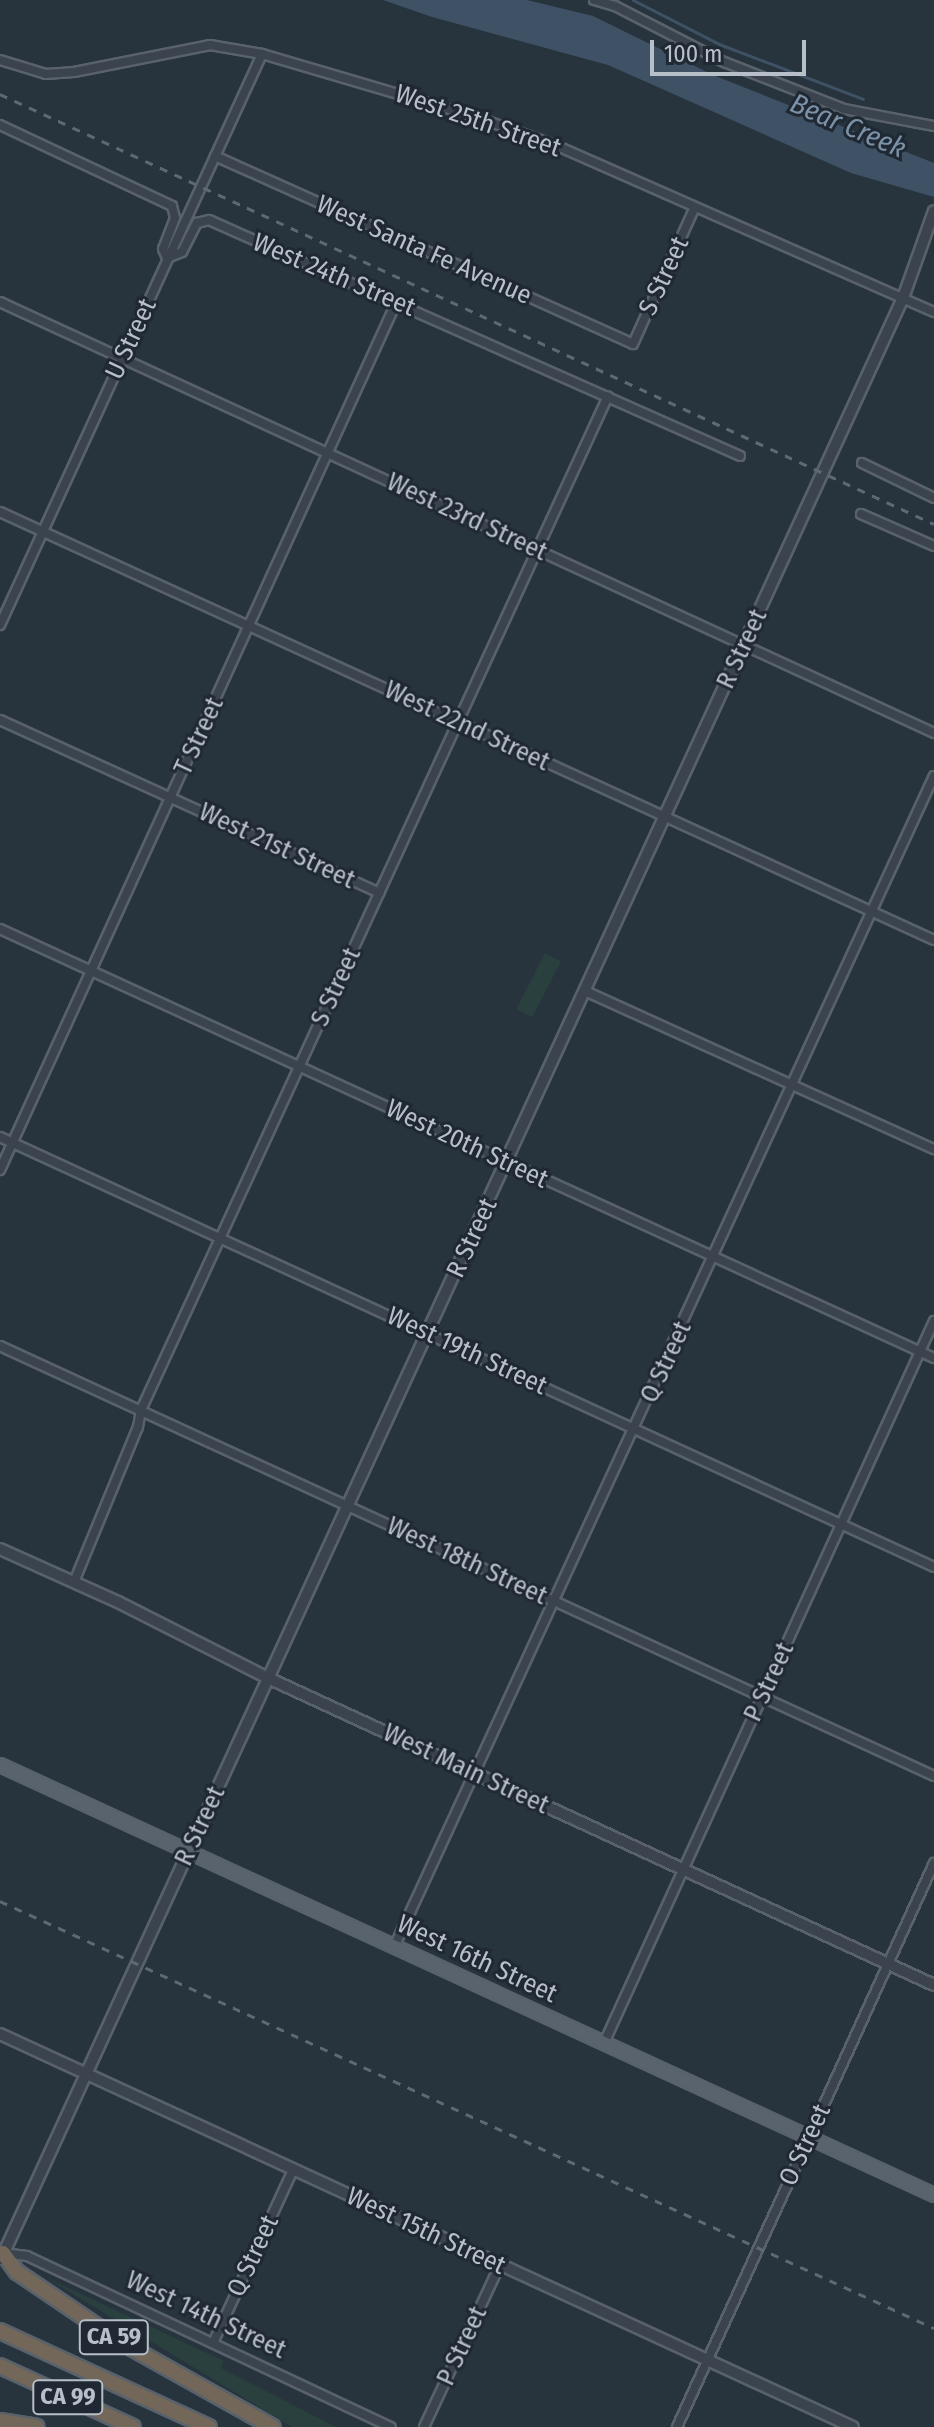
<!DOCTYPE html>
<html>
<head>
<meta charset="utf-8">
<style>
	body { margin:0 }
	#map { position:relative; width:934px; height:2427px; overflow:hidden; background:#27333d; font-family:"Fira Sans Condensed",sans-serif }
	div>[style] { position:absolute }
	[style*='--x'] { left:calc(var(--x)*1px); top:calc(var(--y)*1px); width:calc(var(--w)*1px); rotate:calc(var(--a)*1deg) }
	.green>* { inset:0; background:#2a403f; transform-origin:0 0 }
	.water>* { inset:0; background:#3f5265 }
	.stream>* { height:3px; margin:-1.5px; padding:0 1.5px; transform-origin:1.5px; border-radius:1.5px; background:#3f5265 }
	.roads { filter:drop-shadow(2px 0 #59626b) drop-shadow(-2px 0 #59626b) drop-shadow(0 2px #59626b) drop-shadow(0 -2px #59626b) }
	.minor>* { height:8px; margin:-4px; padding:0 4px; transform-origin:4px; border-radius:4px; background:#3b444e }
	.tertiary>* { height:10px; margin:-5px; padding:0 5px; transform-origin:5px; border-radius:5px; background:#3b444e }
	.primary>* { height:12px; margin:-6px; padding:0 6px; transform-origin:6px; border-radius:6px; background:#59636d }
	.motorway>* { height:14px; margin:-7px; padding:0 7px; transform-origin:7px; border-radius:7px; background:#736759 }
	.rail>* { height:3px; margin-top:-1.5px; transform-origin:0; background:repeating-linear-gradient(90deg,#5e6974 0 8px,transparent 0 16px) }
	span { translate:-50% -50%; white-space:nowrap; text-align:center; line-height:1.15; -webkit-text-stroke:6px #202933; paint-order:stroke }
	.shield-label span { padding:2px 6px; background:#202933; border:2px solid; border-radius:6px; -webkit-text-stroke-width:0 }
	.shield-label { font-size:24px; color:#b7bfc8; font-weight:700 }
	.street-label { font-size:26px; color:#b7bfc8 }
	.water-label { font-size:28px; color:#7b92a9; font-style:italic }
	.scale { position:absolute; left:650px; top:40px; width:156px; height:36px; box-sizing:border-box; border:4px solid #b7bfc8; border-top:0; padding-left:10px; font-size:24px; line-height:28px; white-space:nowrap; color:#b7bfc8; -webkit-text-stroke:6px #202933; paint-order:stroke }
</style>
</head>
<body>
<div id="map">
	<div class="green">
		<i style="left:545px;top:953px;width:18px;height:63px;rotate:27deg"></i>
		<i style="clip-path:polygon(45px 2277px,224px 2361px,221px 2368px,336px 2427px,292px 2427px)"></i>
	</div>
	<div class="water">
		<i style="clip-path:polygon(383px 0,527px 0,593px 16px,713px 75px,934px 163px,934px 197px,851px 173px,608px 65px,432px 17px)"></i>
	</div>
	<div class="stream">
		<i style="--x:633;--y:0;--w:97;--a:27.1"></i>
		<i style="--x:719;--y:44;--w:154;--a:20.9"></i>
	</div>
	<div class="roads">
		<div class="minor">
			<i style="--x:594;--y:0;--w:22;--a:16"></i>
			<i style="--x:615;--y:6;--w:123;--a:27.2"></i>
			<i style="--x:724;--y:62;--w:129;--a:21.4"></i>
			<i style="--x:844;--y:109;--w:92;--a:10.7"></i>
			<i style="--x:0;--y:60;--w:48;--a:16.9"></i>
			<i style="--x:46;--y:74;--w:28;--a:-4"></i>
			<i style="--x:74;--y:72;--w:139;--a:-11.2"></i>
			<i style="--x:210;--y:45;--w:53;--a:9.8"></i>
			<i style="--x:262;--y:54;--w:226;--a:16.4"></i>
			<i style="--x:479;--y:118;--w:81;--a:19.6"></i>
			<i style="--x:555;--y:145;--w:414;--a:23.8"></i>
			<i style="--x:0;--y:125;--w:190;--a:25.2"></i>
			<i style="--x:172;--y:206;--w:12;--a:76"></i>
			<i style="--x:175;--y:218;--w:33;--a:111"></i>
			<i style="--x:163;--y:249;--w:10;--a:66"></i>
			<i style="--x:167;--y:258;--w:16;--a:-22"></i>
			<i style="--x:182;--y:252;--w:33;--a:-63"></i>
			<i style="--x:197;--y:223;--w:12;--a:-14"></i>
			<i style="--x:209;--y:220;--w:581;--a:23.96"></i>
			<i style="--x:215;--y:156;--w:458;--a:24.2"></i>
			<i style="--x:633;--y:344;--w:150;--a:-65.7"></i>
			<i style="--x:0;--y:302;--w:1029;--a:24.77"></i>
			<i style="--x:862;--y:463;--w:80;--a:25.9"></i>
			<i style="--x:0;--y:512;--w:1027;--a:24.62"></i>
			<i style="--x:861;--y:514;--w:80;--a:23.7"></i>
			<i style="--x:0;--y:625;--w:628;--a:-65.35"></i>
			<i style="--x:0;--y:720;--w:417;--a:24.5"></i>
			<i style="--x:0;--y:929;--w:1028;--a:24.67"></i>
			<i style="--x:585;--y:991;--w:383;--a:24.4"></i>
			<i style="--x:0;--y:1137;--w:1028;--a:24.72"></i>
			<i style="--x:0;--y:1170;--w:955;--a:-65.45"></i>
			<i style="--x:0;--y:1346;--w:1028;--a:24.72"></i>
			<i style="--x:74;--y:1582;--w:168;--a:-67.6"></i>
			<i style="--x:138;--y:1427;--w:17;--a:-80"></i>
			<i style="--x:141;--y:1410;--w:1116;--a:-65.27"></i>
			<i style="--x:395;--y:1945;--w:1287;--a:-65.25"></i>
			<i style="--x:604;--y:2043;--w:794;--a:-65.44"></i>
			<i style="--x:3;--y:2253;--w:24;--a:7"></i>
			<i style="--x:27;--y:2256;--w:402;--a:25.2"></i>
			<i style="--x:213;--y:2343;--w:191;--a:-65.2"></i>
			<i style="--x:424;--y:2427;--w:179;--a:-64.9"></i>
			<i style="--x:677;--y:2427;--w:620;--a:-65.5"></i>
		</div>
		<div class="tertiary">
			<i style="--x:0;--y:1549;--w:129;--a:24.2"></i>
			<i style="--x:118;--y:1602;--w:168;--a:26.9"></i>
			<i style="--x:268;--y:1678;--w:733;--a:24.75"></i>
			<i style="--x:0;--y:2034;--w:939;--a:24.74"></i>
			<i style="--x:1;--y:2259;--w:2159;--a:-65.3"></i>
			<i style="--x:903;--y:298;--w:92;--a:-70.4"></i>
		</div>
		<div class="primary">
			<i style="--x:0;--y:1765;--w:1028;--a:24.72"></i>
		</div>
		<div class="motorway">
			<i style="--x:3;--y:2253;--w:24;--a:54"></i>
			<i style="--x:17;--y:2272;--w:123;--a:34.1"></i>
			<i style="--x:119;--y:2341;--w:176;--a:29.2"></i>
			<i style="--x:0;--y:2331;--w:230;--a:24.7"></i>
			<i style="--x:0;--y:2366;--w:146;--a:24.6"></i>
			<i style="--x:0;--y:2421;--w:37;--a:9"></i>
		</div>
	</div>
	<div class="rail">
		<i style="--x:0;--y:94;--w:1028;--a:24.72"></i>
		<i style="--x:0;--y:1901;--w:1027;--a:24.57"></i>
	</div>
	<div class="shield-label">
		<span style="left:114px;top:2337px">CA 59</span>
		<span style="left:68px;top:2397px">CA 99</span>
	</div>
	<div class="street-label">
		<span style="left:478px;top:121px;rotate:19deg">West 25th Street</span>
		<span style="left:424px;top:250px;rotate:24deg">West Santa Fe Avenue</span>
		<span style="left:334px;top:275px;rotate:23deg">West 24th Street</span>
		<span style="left:664px;top:276px;rotate:-65deg">S Street</span>
		<span style="left:131px;top:339px;rotate:-65deg">U Street</span>
		<span style="left:467px;top:517px;rotate:25deg">West 23rd Street</span>
		<span style="left:742px;top:649px;rotate:-65deg">R Street</span>
		<span style="left:467px;top:726px;rotate:25deg">West 22nd Street</span>
		<span style="left:199px;top:736px;rotate:-65deg">T Street</span>
		<span style="left:277px;top:846px;rotate:25deg">West 21st Street</span>
		<span style="left:336px;top:987px;rotate:-65deg">S Street</span>
		<span style="left:467px;top:1144px;rotate:25deg">West 20th Street</span>
		<span style="left:472px;top:1238px;rotate:-65deg">R Street</span>
		<span style="left:467px;top:1351px;rotate:25deg">West 19th Street</span>
		<span style="left:666px;top:1362px;rotate:-65deg">Q Street</span>
		<span style="left:467px;top:1561px;rotate:25deg">West 18th Street</span>
		<span style="left:769px;top:1682px;rotate:-65deg">P Street</span>
		<span style="left:466px;top:1769px;rotate:25deg">West Main Street</span>
		<span style="left:200px;top:1826px;rotate:-65deg">R Street</span>
		<span style="left:477px;top:1959px;rotate:25deg">West 16th Street</span>
		<span style="left:805px;top:2145px;rotate:-65deg">O Street</span>
		<span style="left:426px;top:2231px;rotate:25deg">West 15th Street</span>
		<span style="left:253px;top:2256px;rotate:-65deg">Q Street</span>
		<span style="left:206px;top:2315px;rotate:25deg">West 14th Street</span>
		<span style="left:462px;top:2346px;rotate:-65deg">P Street</span>
	</div>
	<div class="water-label">
		<span style="left:848px;top:126px;rotate:23deg">Bear Creek</span>
	</div>
	<div class="scale">100 m</div>
</div>
</body>
</html>
